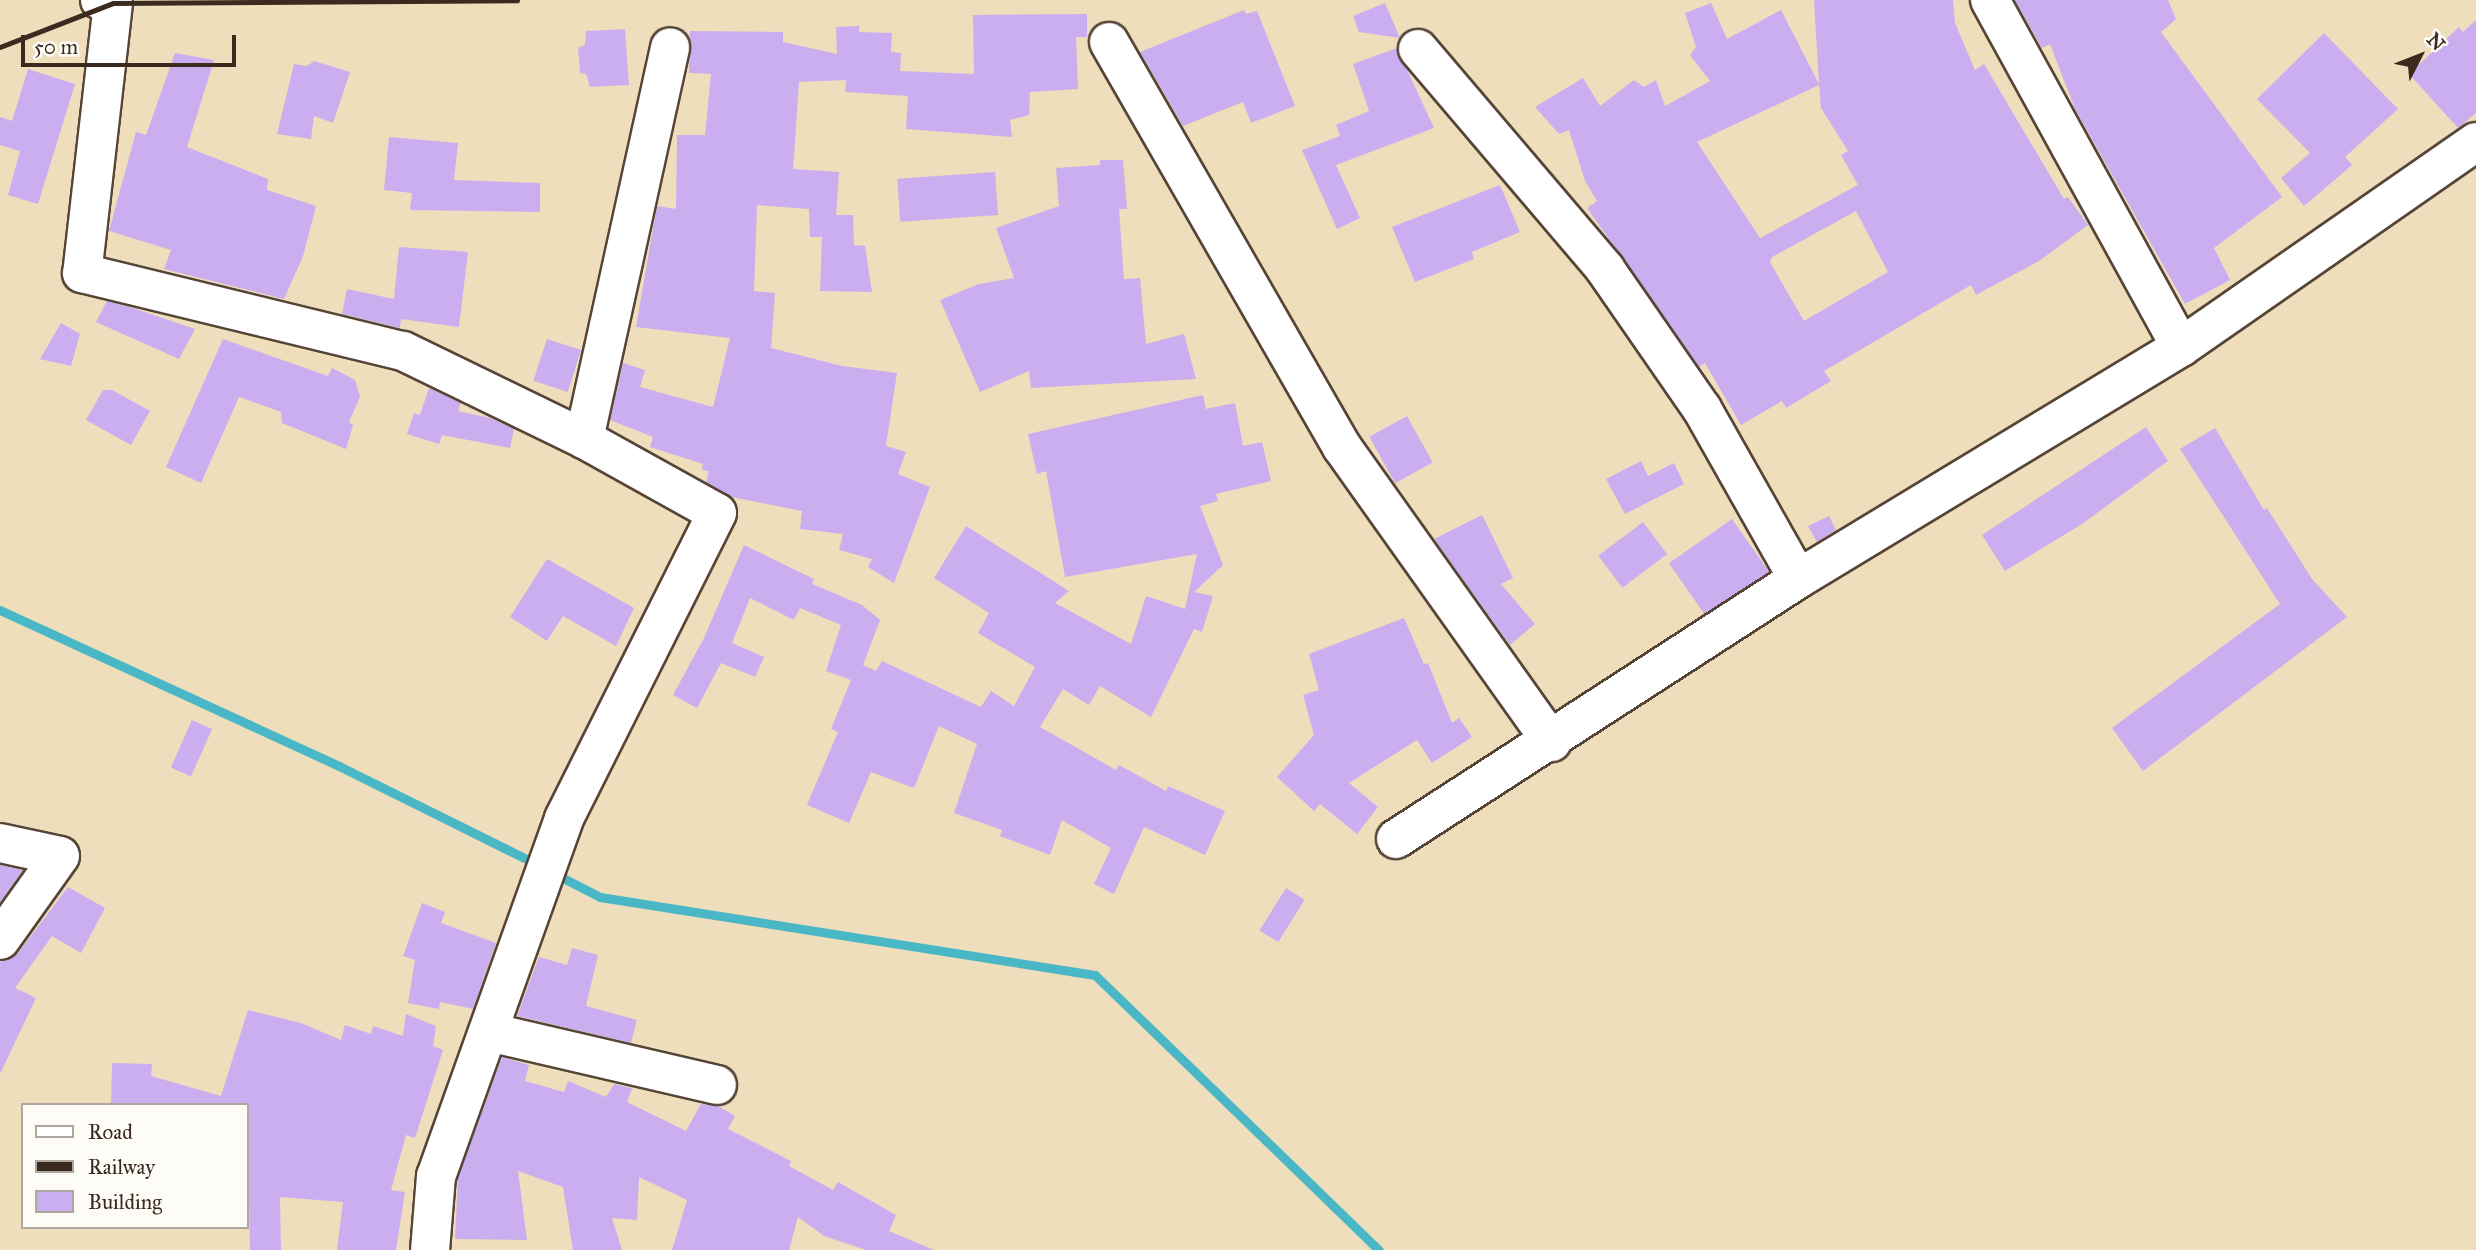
<!DOCTYPE html>
<html>
<head>
<meta charset="utf-8">
<style>
	body { margin:0 }
	#map { position:relative; width:2476px; height:1250px; overflow:hidden; background:#eedebc; font-family:"IM FELL Great Primer",serif }
	div>[style] { position:absolute }
	[style*='--x'] { left:calc(var(--x)*1px); top:calc(var(--y)*1px); width:calc(var(--w)*1px); rotate:calc(var(--a)*1deg) }
	.stream>* { height:9px; margin:-4.5px; padding:0 4.5px; transform-origin:4.5px; border-radius:4.5px; background:#4ab7c6 }
	.building>* { inset:0; background:#cbaeef; transform-origin:0 0 }
	.roads { filter:drop-shadow(2px 0 #564536) drop-shadow(-2px 0 #564536) drop-shadow(0 2px #564536) drop-shadow(0 -2px #564536) }
	.minor>* { height:38px; margin:-19px; padding:0 19px; transform-origin:19px; border-radius:19px; background:#fff }
	.rail>* { height:5px; margin:-2.5px; padding:0 2.5px; transform-origin:2.5px; border-radius:2.5px; background:#3b2a1e }
	span { translate:-50% -50%; white-space:nowrap; text-align:center; line-height:1.15; -webkit-text-stroke:5px #fdfcf7; paint-order:stroke }
	.legend { position:absolute; left:21px; top:1103px; width:228px; height:126px; box-sizing:border-box; background:#fdfcf7; border:2px solid #afa8a0; margin:0; padding:9px 12px; list-style:none; font-size:21px; color:#3b2a1e }
	.legend li { display:flex; align-items:center; gap:14px; height:35px }
	.legend b { width:35px; border:2px solid #afa8a0 }
	.north { position:absolute; left:2385px; top:21px; width:70px; height:70px; -webkit-text-stroke:5px #fdfcf7; paint-order:stroke; rotate:48deg; font-size:19px; font-weight:700; line-height:28px; text-align:center; color:#3b2a1e }
	.north::after { content:''; display:block; margin:auto; width:24px; height:32px; background:#3b2a1e; clip-path:polygon(50% 0,100% 100%,50% 72%,0 100%) }
	.scale { position:absolute; left:21px; top:35px; width:215px; height:32px; box-sizing:border-box; border:4px solid #3b2a1e; border-top:0; padding-left:9px; font-size:21px; line-height:24px; white-space:nowrap; color:#3b2a1e; -webkit-text-stroke:5px #fdfcf7; paint-order:stroke }
</style>
</head>
<body>
<div id="map">
	<div class="stream">
		<i style="--x:0;--y:610;--w:373;--a:24.7"></i>
		<i style="--x:339;--y:766;--w:211;--a:26.4"></i>
		<i style="--x:561;--y:877;--w:44;--a:27.1"></i>
		<i style="--x:600;--y:897;--w:501;--a:8.95"></i>
		<i style="--x:1095;--y:975;--w:395;--a:44.1"></i>
	</div>
	<div class="building">
		<i style="clip-path:polygon(evenodd,1814px 0,1953px 0,1955px 23px,1975px 70px,1984px 64px,2064px 199px,2068px 197px,2088px 225px,2039px 261px,1976px 295px,1971px 285px,1824px 371px,1831px 381px,1786px 408px,1782px 401px,1741px 425px,1705px 363px,1699px 367px,1587px 208px,1597px 201px,1585px 181px,1569px 130px,1559px 134px,1535px 107px,1583px 78px,1600px 106px,1634px 80px,1644px 87px,1656px 80px,1665px 106px,1710px 81px,1690px 55px,1696px 47px,1685px 13px,1711px 3px,1727px 39px,1781px 10px,1819px 84px,1814px 0,1819px 85px,1821px 108px,1848px 151px,1841px 155px,1858px 185px,1760px 238px,1697px 142px,1819px 85px,1814px 0,1856px 211px,1888px 272px,1804px 321px,1770px 262px,1772px 257px,1856px 211px)"></i>
		<i style="clip-path:polygon(2015px 0,2168px 0,2176px 19px,2161px 32px,2282px 197px,2214px 248px,2230px 280px,2185px 304px,2075px 109px,2050px 44px,2042px 48px)"></i>
		<i style="clip-path:polygon(1385px 3px,1400px 38px,1359px 32px,1353px 16px)"></i>
		<i style="clip-path:polygon(1244px 10px,1246px 14px,1257px 11px,1295px 106px,1251px 123px,1243px 102px,1183px 126px,1140px 52px)"></i>
		<i style="clip-path:polygon(1087px 14px,1087px 37px,1076px 37px,1078px 89px,1030px 92px,1029px 115px,1010px 120px,1012px 137px,906px 129px,908px 96px,845px 92px,846px 80px,799px 82px,793px 169px,839px 172px,836px 215px,853px 215px,854px 245px,865px 246px,872px 292px,820px 291px,822px 237px,810px 237px,809px 209px,757px 205px,754px 291px,775px 293px,771px 348px,842px 366px,897px 373px,886px 446px,906px 452px,898px 474px,930px 487px,894px 583px,868px 567px,872px 559px,839px 550px,843px 534px,800px 529px,802px 511px,731px 497px,706px 482px,709px 471px,702px 470px,703px 464px,650px 447px,653px 437px,610px 420px,623px 363px,645px 370px,640px 387px,713px 407px,730px 338px,636px 327px,657px 206px,676px 209px,677px 135px,705px 135px,711px 74px,689px 73px,690px 31px,783px 32px,783px 42px,837px 54px,836px 27px,859px 26px,859px 32px,892px 33px,891px 52px,901px 53px,900px 71px,974px 74px,973px 15px)"></i>
		<i style="clip-path:polygon(2476px 20px,2476px 113px,2458px 128px,2409px 74px,2459px 27px,2463px 32px)"></i>
		<i style="clip-path:polygon(625px 29px,629px 85px,590px 87px,586px 74px,580px 73px,578px 48px,585px 45px,586px 31px)"></i>
		<i style="clip-path:polygon(2324px 33px,2398px 109px,2345px 157px,2352px 165px,2304px 206px,2281px 178px,2310px 153px,2257px 99px)"></i>
		<i style="clip-path:polygon(1397px 48px,1434px 128px,1336px 165px,1360px 218px,1337px 229px,1302px 150px,1340px 136px,1336px 125px,1369px 111px,1353px 64px)"></i>
		<i style="clip-path:polygon(175px 53px,214px 60px,187px 147px,268px 179px,267px 190px,316px 206px,303px 256px,284px 299px,164px 269px,171px 250px,109px 231px,136px 132px,146px 135px)"></i>
		<i style="clip-path:polygon(314px 61px,350px 72px,333px 123px,314px 116px,311px 139px,277px 134px,294px 64px,307px 66px)"></i>
		<i style="clip-path:polygon(28px 69px,75px 84px,38px 204px,8px 195px,20px 151px,0 145px,0 117px,12px 121px)"></i>
		<i style="clip-path:polygon(389px 137px,458px 143px,454px 180px,540px 183px,540px 212px,410px 210px,412px 193px,384px 190px)"></i>
		<i style="clip-path:polygon(1100px 160px,1123px 160px,1127px 209px,1119px 209px,1124px 279px,1140px 278px,1146px 344px,1184px 334px,1196px 379px,1031px 388px,1029px 371px,980px 392px,940px 300px,979px 284px,1014px 278px,996px 228px,1059px 206px,1056px 168px,1100px 165px)"></i>
		<i style="left:995px;top:172px;width:43px;height:98px;rotate:86deg"></i>
		<i style="clip-path:polygon(1500px 185px,1520px 232px,1472px 252px,1474px 259px,1415px 282px,1392px 227px)"></i>
		<i style="clip-path:polygon(399px 247px,468px 252px,459px 327px,401px 319px,400px 328px,342px 314px,347px 289px,394px 299px)"></i>
		<i style="clip-path:polygon(107px 301px,133px 308px,195px 329px,179px 359px,96px 322px)"></i>
		<i style="clip-path:polygon(61px 323px,80px 334px,71px 366px,40px 359px)"></i>
		<i style="clip-path:polygon(223px 339px,328px 376px,332px 368px,355px 380px,360px 397px,349px 422px,353px 425px,346px 449px,282px 423px,281px 412px,239px 397px,201px 483px,166px 467px)"></i>
		<i style="left:547px;top:339px;width:36px;height:44px;rotate:18deg"></i>
		<i style="clip-path:polygon(429px 388px,461px 403px,458px 411px,490px 418px,514px 429px,510px 448px,442px 435px,439px 444px,407px 434px,414px 413px,420px 415px)"></i>
		<i style="clip-path:polygon(103px 390px,112px 390px,150px 411px,131px 445px,86px 420px)"></i>
		<i style="clip-path:polygon(1203px 395px,1206px 409px,1235px 403px,1243px 446px,1262px 442px,1271px 481px,1216px 494px,1218px 501px,1200px 506px,1223px 565px,1194px 592px,1213px 596px,1202px 632px,1194px 629px,1151px 717px,1100px 686px,1089px 705px,1063px 689px,1040px 727px,1116px 770px,1119px 765px,1166px 791px,1168px 786px,1225px 811px,1205px 855px,1144px 827px,1114px 894px,1094px 884px,1111px 848px,1062px 820px,1050px 855px,1000px 836px,1002px 830px,954px 813px,977px 744px,939px 726px,914px 788px,871px 772px,849px 823px,807px 805px,838px 732px,831px 729px,851px 680px,826px 671px,841px 625px,800px 608px,794px 620px,750px 598px,732px 643px,764px 657px,755px 677px,721px 663px,697px 708px,673px 695px,704px 638px,744px 545px,814px 579px,812px 584px,862px 605px,880px 620px,863px 665px,876px 671px,882px 661px,981px 707px,991px 691px,1014px 706px,1035px 667px,978px 633px,989px 613px,934px 578px,966px 526px,1069px 591px,1055px 603px,1131px 644px,1146px 596px,1185px 609px,1197px 554px,1065px 577px,1046px 471px,1037px 474px,1028px 434px)"></i>
		<i style="left:1407px;top:416px;width:53px;height:43px;rotate:61deg"></i>
		<i style="clip-path:polygon(2146px 427px,2168px 461px,2082px 524px,2005px 571px,1982px 535px)"></i>
		<i style="clip-path:polygon(2215px 428px,2264px 510px,2267px 508px,2312px 579px,2347px 617px,2143px 771px,2112px 728px,2280px 604px,2180px 449px)"></i>
		<i style="clip-path:polygon(1641px 461px,1648px 476px,1674px 463px,1684px 484px,1625px 514px,1606px 479px)"></i>
		<i style="clip-path:polygon(1482px 515px,1513px 578px,1501px 584px,1535px 624px,1510px 645px,1434px 539px)"></i>
		<i style="clip-path:polygon(1829px 516px,1836px 530px,1817px 542px,1808px 526px)"></i>
		<i style="left:1732px;top:519px;width:65px;height:77px;rotate:55deg"></i>
		<i style="left:1643px;top:522px;width:40px;height:56px;rotate:53deg"></i>
		<i style="clip-path:polygon(547px 559px,634px 608px,616px 646px,563px 616px,547px 641px,510px 617px)"></i>
		<i style="clip-path:polygon(1404px 618px,1424px 664px,1428px 663px,1452px 723px,1459px 718px,1472px 737px,1432px 763px,1417px 740px,1349px 783px,1378px 807px,1357px 834px,1320px 804px,1314px 811px,1277px 777px,1314px 735px,1303px 695px,1319px 690px,1309px 654px)"></i>
		<i style="left:192px;top:720px;width:22px;height:52px;rotate:24deg"></i>
		<i style="clip-path:polygon(0 865px,23px 870px,0 902px)"></i>
		<i style="clip-path:polygon(68px 887px,105px 908px,81px 953px,52px 936px,15px 988px,36px 998px,0 1074px,0 962px,18px 953px)"></i>
		<i style="left:1286px;top:888px;width:22px;height:50px;rotate:32deg"></i>
		<i style="clip-path:polygon(422px 903px,445px 912px,441px 923px,496px 943px,473px 1009px,440px 1002px,439px 1009px,408px 1003px,415px 960px,403px 956px)"></i>
		<i style="clip-path:polygon(572px 948px,598px 955px,586px 1006px,637px 1020px,631px 1043px,517px 1016px,539px 957px,567px 965px)"></i>
		<i style="clip-path:polygon(248px 1010px,301px 1023px,341px 1040px,345px 1025px,371px 1034px,373px 1026px,403px 1036px,406px 1014px,436px 1026px,433px 1046px,443px 1050px,415px 1138px,406px 1135px,391px 1190px,405px 1192px,396px 1250px,337px 1250px,343px 1202px,280px 1197px,281px 1250px,250px 1250px,247px 1105px,111px 1105px,112px 1063px,152px 1064px,151px 1076px,221px 1096px)"></i>
		<i style="clip-path:polygon(502px 1057px,529px 1065px,525px 1081px,564px 1092px,568px 1081px,606px 1097px,614px 1084px,632px 1088px,627px 1102px,686px 1131px,701px 1104px,718px 1106px,735px 1116px,728px 1129px,791px 1161px,789px 1166px,833px 1190px,838px 1182px,896px 1215px,889px 1231px,934px 1250px,866px 1250px,824px 1236px,798px 1217px,789px 1250px,672px 1250px,687px 1200px,639px 1177px,637px 1220px,612px 1218px,622px 1250px,573px 1250px,563px 1187px,518px 1171px,527px 1240px,455px 1239px,458px 1178px)"></i>
	</div>
	<div class="roads">
		<div class="minor">
			<i style="--x:100;--y:0;--w:13;--a:13"></i>
			<i style="--x:113;--y:3;--w:272;--a:96.5"></i>
			<i style="--x:82;--y:273;--w:330;--a:13.7"></i>
			<i style="--x:403;--y:351;--w:201;--a:25.9"></i>
			<i style="--x:584;--y:439;--w:152;--a:29.1"></i>
			<i style="--x:717;--y:513;--w:342;--a:116.6"></i>
			<i style="--x:564;--y:819;--w:379;--a:109.7"></i>
			<i style="--x:436;--y:1176;--w:74;--a:94.6"></i>
			<i style="--x:1990;--y:0;--w:396;--a:61.2"></i>
			<i style="--x:1109;--y:42;--w:467;--a:60.1"></i>
			<i style="--x:1342;--y:447;--w:362;--a:54.6"></i>
			<i style="--x:1418;--y:49;--w:289;--a:49.6"></i>
			<i style="--x:1605;--y:269;--w:170;--a:55.3"></i>
			<i style="--x:1702;--y:409;--w:195;--a:60.5"></i>
			<i style="--x:584;--y:439;--w:401;--a:-77.6"></i>
			<i style="--x:1396;--y:839;--w:479;--a:-32.9"></i>
			<i style="--x:1798;--y:579;--w:448;--a:-31.2"></i>
			<i style="--x:2181;--y:347;--w:359;--a:-34.8"></i>
			<i style="--x:0;--y:843;--w:61;--a:12.2"></i>
			<i style="--x:60;--y:856;--w:103;--a:125.5"></i>
			<i style="--x:489;--y:1032;--w:234;--a:13.1"></i>
		</div>
	</div>
	<div class="rail">
		<i style="--x:0;--y:47;--w:121;--a:-21.3"></i>
		<i style="--x:113;--y:3;--w:404;--a:-0.4"></i>
	</div>
	<ul class="legend">
	<li><b style="height:9px;background:#fff"></b>Road</li>
	<li><b style="height:9px;background:#3b2a1e"></b>Railway</li>
	<li><b style="height:19px;background:#cbaeef"></b>Building</li>
	</ul>
	<div class="north">N</div>
	<div class="scale">50 m</div>
</div>
</body>
</html>
